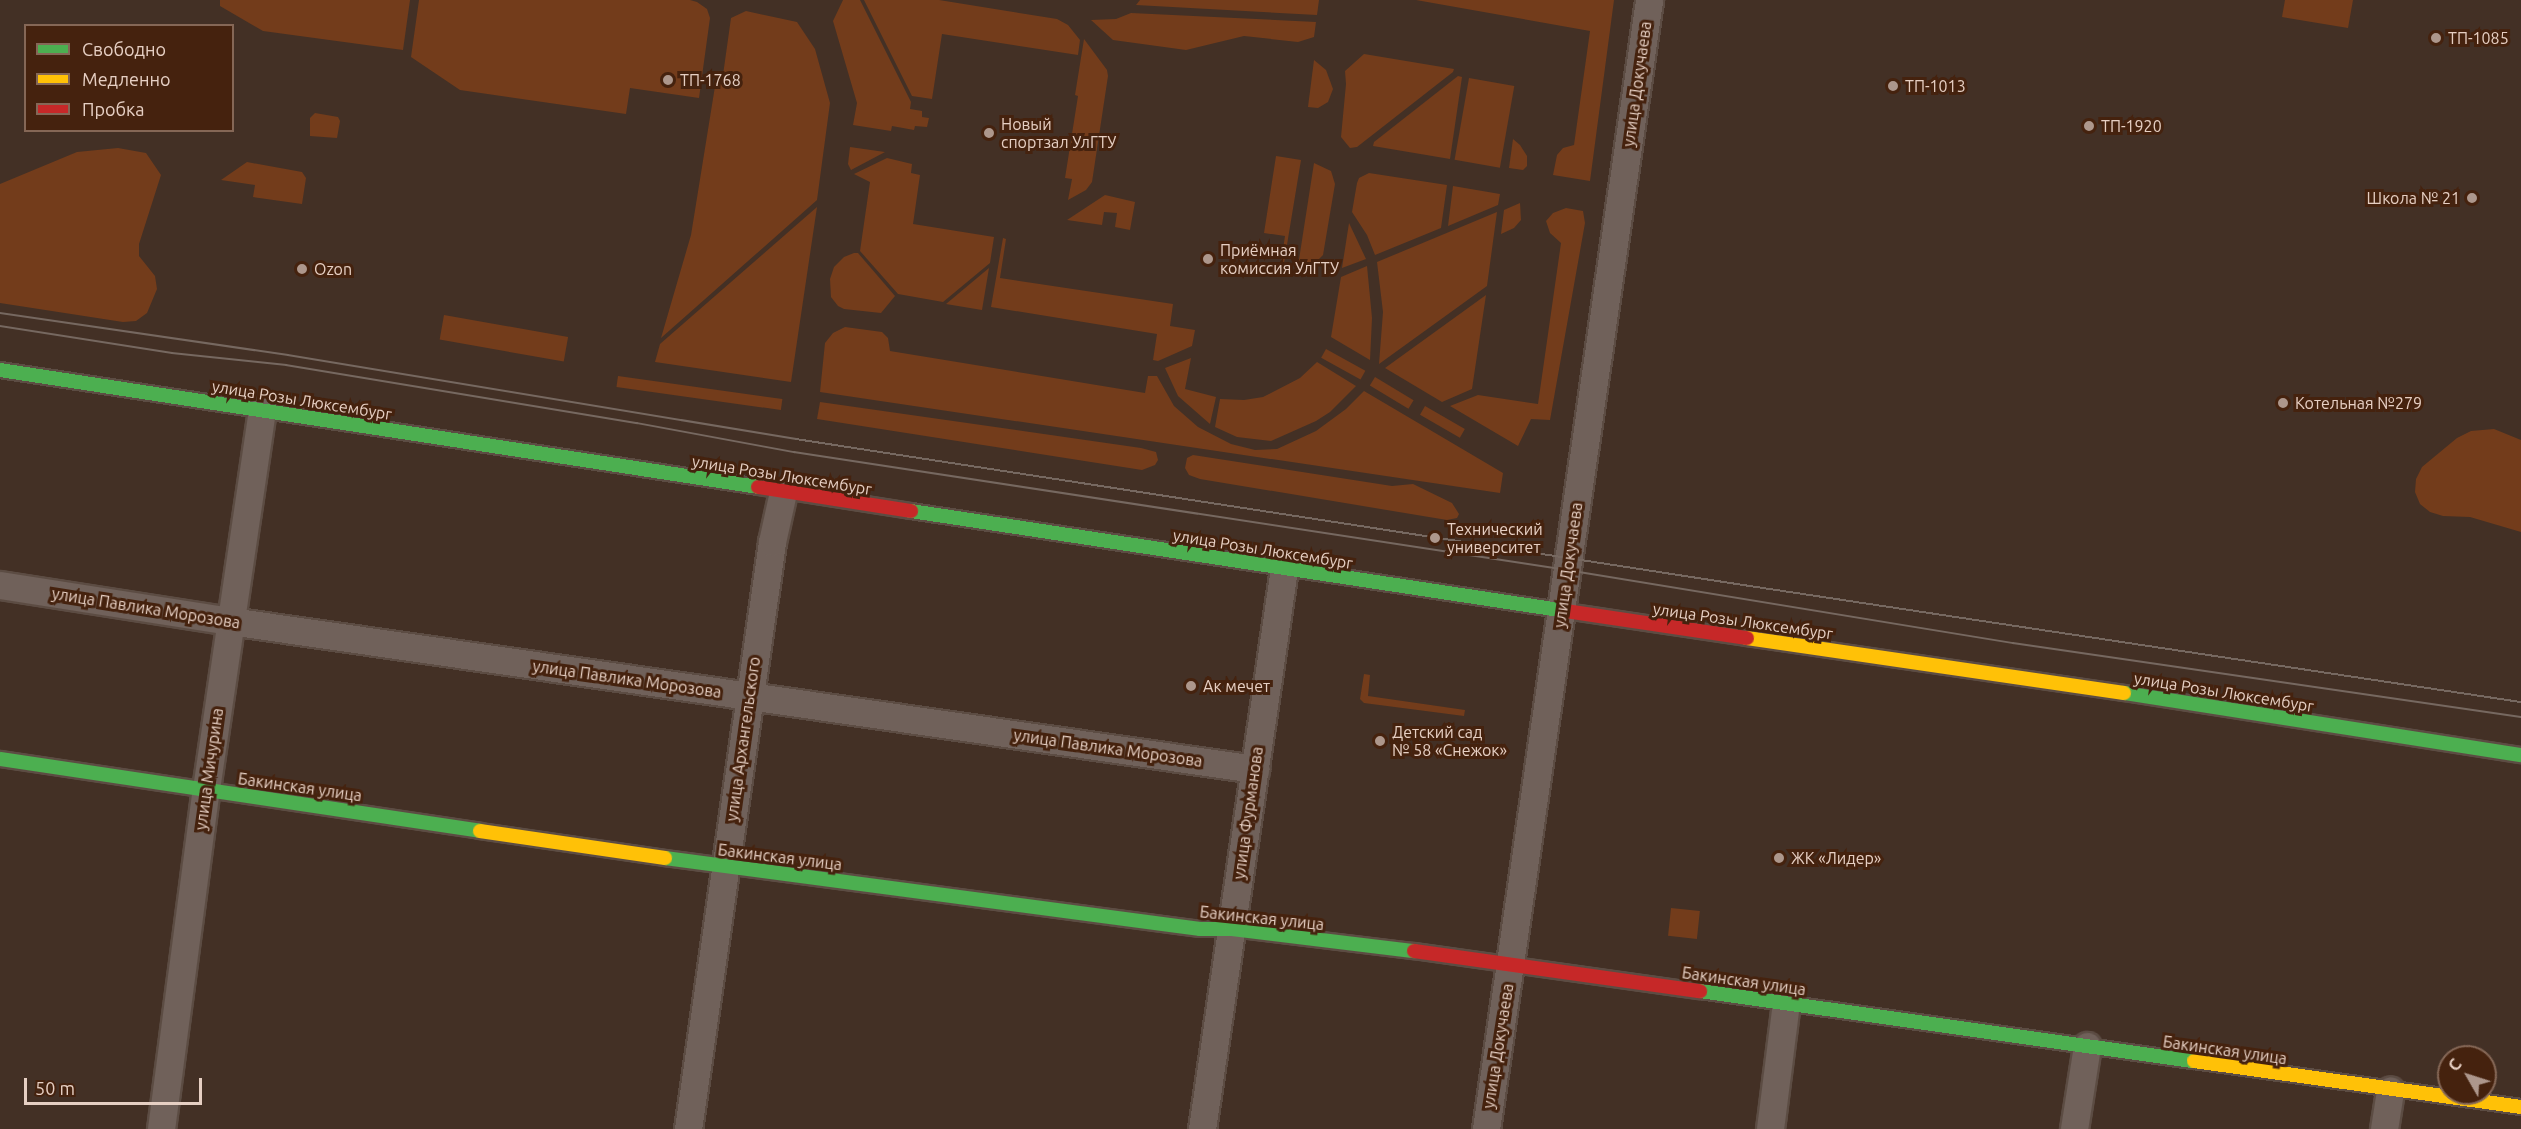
<!DOCTYPE html>
<html>
<head>
<meta charset="utf-8">
<style>
	body { margin:0 }
	#map { position:relative; width:2521px; height:1129px; overflow:hidden; background:#433025; font-family:Ubuntu,sans-serif }
	div>[style] { position:absolute }
	[style*='--x'] { left:calc(var(--x)*1px); top:calc(var(--y)*1px); width:calc(var(--w)*1px); rotate:calc(var(--a)*1deg) }
	.green>* { inset:0; background:#733c1b; transform-origin:0 0 }
	.roads { filter:drop-shadow(2px 0 #5c4c43) drop-shadow(-2px 0 #5c4c43) drop-shadow(0 2px #5c4c43) drop-shadow(0 -2px #5c4c43) }
	.street>* { height:27px; margin:-13.5px; padding:0 13.5px; transform-origin:13.5px; border-radius:13.5px; background:#70615a }
	.fast>* { height:14px; margin:-7px; padding:0 7px; transform-origin:7px; border-radius:7px; background:#4caf50 }
	.slow>* { height:14px; margin:-7px; padding:0 7px; transform-origin:7px; border-radius:7px; background:#ffc107 }
	.jam>* { height:14px; margin:-7px; padding:0 7px; transform-origin:7px; border-radius:7px; background:#c62828 }
	.tram>* { height:1.5px; margin:-0.75px; padding:0 0.75px; transform-origin:0.75px; border-radius:0.75px; background:#766860 }
	.dots>* { width:16px; height:16px; translate:-50% -50%; box-sizing:border-box; border:3px solid #45220e; border-radius:50% }
	span { translate:-50% -50%; white-space:nowrap; text-align:center; line-height:1.15; -webkit-text-stroke:6px #45220e; paint-order:stroke }
	.poi-label { font-size:16px; color:#e6cfc3 }
	.left { translate:0 -50%; text-align:left }
	.right { translate:-100% -50%; text-align:right }
	.street-label { font-size:16px; color:#e6cfc3 }
	.legend { position:absolute; left:24px; top:24px; width:210px; height:108px; box-sizing:border-box; background:#45220e; border:2px solid #856756; margin:0; padding:8px 10px; list-style:none; font-size:18px; color:#e6cfc3 }
	.legend li { display:flex; align-items:center; gap:12px; height:30px }
	.legend b { width:30px; border:2px solid #856756 }
	.north { position:absolute; left:2437px; top:1045px; width:60px; height:60px; box-sizing:border-box; background:#45220e; border:2px solid #856756; border-radius:50%; rotate:309deg; font-size:16px; font-weight:700; line-height:24px; text-align:center; color:#e6cfc3 }
	.north::after { content:''; display:block; margin:auto; width:21px; height:27px; background:#ad978c; clip-path:polygon(50% 0,100% 100%,50% 72%,0 100%) }
	.scale { position:absolute; left:24px; top:1078px; width:178px; height:27px; box-sizing:border-box; border:3px solid #e6cfc3; border-top:0; padding-left:8px; font-size:18px; line-height:21px; white-space:nowrap; color:#e6cfc3; -webkit-text-stroke:4px #45220e; paint-order:stroke }
</style>
</head>
<body>
<div id="map">
	<div class="green">
		<i style="clip-path:polygon(220px 0,410px 0,403px 50px,263px 31px,220px 6px)"></i>
		<i style="clip-path:polygon(419px 0,690px 0,697px 2px,707px 9px,710px 18px,699px 98px,630px 88px,626px 114px,460px 90px,411px 57px)"></i>
		<i style="clip-path:polygon(843px 0,860px 0,911px 102px,910px 109px,922px 111px,922px 117px,929px 118px,927px 127px,915px 126px,914px 130px,892px 126px,891px 131px,853px 125px,857px 103px,833px 21px)"></i>
		<i style="clip-path:polygon(864px 0,939px 0,1057px 19px,1068px 25px,1080px 40px,1078px 55px,942px 34px,932px 99px,912px 96px)"></i>
		<i style="clip-path:polygon(1140px 0,1319px 0,1317px 15px,1136px 5px)"></i>
		<i style="clip-path:polygon(1416px 0,1614px 0,1590px 181px,1553px 175px,1557px 155px,1563px 148px,1574px 145px,1590px 31px)"></i>
		<i style="clip-path:polygon(2285px 0,2353px 0,2348px 28px,2282px 17px)"></i>
		<i style="clip-path:polygon(746px 11px,797px 22px,815px 49px,830px 103px,817px 200px,661px 338px,691px 235px,717px 74px,723px 75px,731px 18px)"></i>
		<i style="clip-path:polygon(1131px 13px,1316px 22px,1314px 37px,1298px 42px,1244px 36px,1186px 50px,1113px 40px,1091px 20px,1116px 19px)"></i>
		<i style="clip-path:polygon(1084px 39px,1107px 70px,1108px 76px,1092px 182px,1086px 190px,1068px 200px,1072px 179px,1065px 178px,1078px 96px,1075px 95px)"></i>
		<i style="clip-path:polygon(1364px 54px,1454px 69px,1453px 72px,1357px 147px,1350px 148px,1341px 137px,1346px 84px,1345px 71px)"></i>
		<i style="clip-path:polygon(1314px 60px,1326px 70px,1333px 89px,1328px 102px,1318px 108px,1308px 107px)"></i>
		<i style="clip-path:polygon(1458px 76px,1462px 77px,1450px 159px,1373px 146px,1374px 142px)"></i>
		<i style="left:1469px;top:78px;width:46px;height:83px;rotate:10deg"></i>
		<i style="clip-path:polygon(315px 113px,338px 117px,340px 121px,337px 138px,310px 136px,310px 118px)"></i>
		<i style="clip-path:polygon(1513px 139px,1520px 145px,1527px 156px,1527px 166px,1523px 170px,1509px 168px)"></i>
		<i style="clip-path:polygon(850px 147px,885px 152px,851px 170px,848px 164px)"></i>
		<i style="clip-path:polygon(118px 148px,146px 153px,161px 175px,139px 244px,139px 256px,155px 276px,157px 289px,147px 313px,136px 321px,123px 322px,0 303px,0 184px,77px 152px)"></i>
		<i style="clip-path:polygon(1276px 156px,1301px 160px,1284px 263px,1281px 263px,1285px 236px,1264px 233px)"></i>
		<i style="clip-path:polygon(887px 158px,912px 164px,911px 173px,920px 175px,913px 224px,994px 237px,990px 263px,943px 302px,898px 294px,860px 251px,870px 182px,854px 174px)"></i>
		<i style="clip-path:polygon(247px 162px,302px 172px,306px 178px,302px 204px,253px 197px,255px 185px,221px 180px)"></i>
		<i style="clip-path:polygon(1314px 163px,1331px 171px,1335px 184px,1323px 255px,1313px 265px,1298px 266px)"></i>
		<i style="clip-path:polygon(1369px 173px,1447px 185px,1441px 228px,1375px 255px,1367px 235px,1352px 212px,1357px 183px,1359px 178px)"></i>
		<i style="clip-path:polygon(1453px 186px,1500px 194px,1498px 205px,1448px 226px)"></i>
		<i style="clip-path:polygon(1105px 195px,1135px 202px,1130px 230px,1115px 227px,1117px 213px,1104px 212px,1102px 225px,1067px 220px)"></i>
		<i style="clip-path:polygon(1520px 203px,1521px 220px,1514px 228px,1501px 234px,1504px 210px)"></i>
		<i style="clip-path:polygon(817px 207px,791px 382px,655px 362px,660px 344px)"></i>
		<i style="clip-path:polygon(1566px 208px,1583px 211px,1585px 223px,1550px 420px,1531px 419px,1518px 446px,1450px 406px,1478px 395px,1538px 404px,1561px 243px,1550px 233px,1546px 221px,1553px 213px)"></i>
		<i style="clip-path:polygon(1497px 212px,1487px 286px,1379px 364px,1383px 312px,1377px 262px)"></i>
		<i style="clip-path:polygon(1349px 223px,1366px 259px,1342px 268px)"></i>
		<i style="clip-path:polygon(1003px 238px,1006px 239px,1000px 278px,1173px 304px,1170px 326px,1195px 330px,1192px 346px,1158px 361px,1153px 360px,1157px 334px,991px 307px)"></i>
		<i style="clip-path:polygon(854px 253px,858px 253px,895px 296px,881px 313px,844px 309px,838px 306px,831px 297px,830px 279px,834px 267px,844px 257px)"></i>
		<i style="clip-path:polygon(1367px 266px,1372px 318px,1370px 360px,1331px 337px,1341px 277px)"></i>
		<i style="clip-path:polygon(989px 268px,982px 310px,946px 304px)"></i>
		<i style="clip-path:polygon(1486px 295px,1472px 389px,1442px 402px,1385px 368px)"></i>
		<i style="left:444px;top:315px;width:126px;height:25px;rotate:10deg"></i>
		<i style="clip-path:polygon(845px 327px,882px 332px,888px 338px,890px 351px,1145px 393px,1148px 376px,1157px 376px,1174px 406px,1198px 427px,1231px 444px,1255px 450px,1277px 449px,1316px 431px,1346px 409px,1364px 391px,1503px 473px,1500px 493px,820px 392px,825px 343px,833px 333px)"></i>
		<i style="left:1326px;top:349px;width:45px;height:10px;rotate:29deg"></i>
		<i style="clip-path:polygon(1191px 358px,1185px 389px,1216px 397px,1210px 424px,1178px 396px,1165px 368px)"></i>
		<i style="clip-path:polygon(1317px 362px,1356px 386px,1330px 412px,1316px 421px,1271px 441px,1237px 437px,1215px 427px,1220px 399px,1244px 400px,1263px 397px,1300px 378px)"></i>
		<i style="left:618px;top:376px;width:166px;height:11px;rotate:8deg"></i>
		<i style="left:1375px;top:377px;width:45px;height:10px;rotate:31deg"></i>
		<i style="clip-path:polygon(820px 402px,1141px 448px,1156px 452px,1158px 460px,1155px 465px,1142px 470px,817px 419px)"></i>
		<i style="left:1425px;top:406px;width:46px;height:10px;rotate:30deg"></i>
		<i style="clip-path:polygon(2494px 429px,2521px 440px,2521px 532px,2470px 517px,2443px 516px,2430px 512px,2420px 504px,2415px 492px,2416px 479px,2422px 467px,2457px 438px,2471px 431px)"></i>
		<i style="clip-path:polygon(1193px 455px,1392px 486px,1413px 484px,1452px 503px,1459px 514px,1457px 518px,1447px 520px,1200px 479px,1189px 475px,1185px 468px,1187px 458px)"></i>
		<i style="clip-path:polygon(1364px 674px,1370px 675px,1368px 696px,1465px 710px,1464px 716px,1364px 703px,1360px 699px)"></i>
		<i style="left:1671px;top:908px;width:29px;height:28px;rotate:6deg"></i>
	</div>
	<div class="roads">
		<div class="street">
			<i style="--x:0;--y:585;--w:233;--a:8.9"></i>
			<i style="--x:230;--y:621;--w:1036;--a:8.22"></i>
			<i style="--x:161;--y:1129;--w:343;--a:-82.5"></i>
			<i style="--x:206;--y:789;--w:382;--a:-81.6"></i>
			<i style="--x:688;--y:1129;--w:593;--a:-81.86"></i>
			<i style="--x:772;--y:542;--w:51;--a:-77.6"></i>
			<i style="--x:1202;--y:1129;--w:567;--a:-81.68"></i>
			<i style="--x:1486;--y:1129;--w:1141;--a:-81.78"></i>
			<i style="--x:1770;--y:1129;--w:127;--a:-82.8"></i>
			<i style="--x:2074;--y:1129;--w:84;--a:-81.1"></i>
			<i style="--x:2384;--y:1129;--w:39;--a:-81"></i>
		</div>
		<div class="fast">
			<i style="--x:0;--y:370;--w:767;--a:8.77"></i>
			<i style="--x:911;--y:511;--w:663;--a:8.68"></i>
			<i style="--x:2124;--y:693;--w:402;--a:8.9"></i>
			<i style="--x:0;--y:759;--w:485;--a:8.5"></i>
			<i style="--x:665;--y:858;--w:540;--a:7.56"></i>
			<i style="--x:1200;--y:929;--w:31;--a:0"></i>
			<i style="--x:1231;--y:929;--w:184;--a:6.9"></i>
			<i style="--x:1700;--y:991;--w:499;--a:8.1"></i>
		</div>
		<div class="slow">
			<i style="--x:1747;--y:638;--w:381;--a:8.3"></i>
			<i style="--x:480;--y:831;--w:187;--a:8.3"></i>
			<i style="--x:2194;--y:1061;--w:330;--a:8"></i>
		</div>
		<div class="jam">
			<i style="--x:758;--y:487;--w:155;--a:8.9"></i>
			<i style="--x:1566;--y:611;--w:183;--a:8.5"></i>
			<i style="--x:1414;--y:951;--w:289;--a:8"></i>
		</div>
	</div>
	<div class="tram">
		<i style="--x:0;--y:313;--w:291;--a:8.3"></i>
		<i style="--x:288;--y:355;--w:515;--a:9.39"></i>
		<i style="--x:796;--y:439;--w:965;--a:8.76"></i>
		<i style="--x:1750;--y:586;--w:780;--a:8.56"></i>
		<i style="--x:0;--y:326;--w:174;--a:8.9"></i>
		<i style="--x:172;--y:353;--w:115;--a:6"></i>
		<i style="--x:286;--y:365;--w:356;--a:9.4"></i>
		<i style="--x:637;--y:423;--w:160;--a:10.5"></i>
		<i style="--x:794;--y:452;--w:782;--a:8.68"></i>
		<i style="--x:1567;--y:570;--w:452;--a:9.3"></i>
		<i style="--x:2013;--y:643;--w:513;--a:8.29"></i>
	</div>
	<div class="dots">
		<i style="left:2436px;top:38px;background:#ad978c"></i>
		<i style="left:668px;top:80px;background:#ad978c"></i>
		<i style="left:1893px;top:86px;background:#ad978c"></i>
		<i style="left:2089px;top:126px;background:#ad978c"></i>
		<i style="left:989px;top:133px;background:#ad978c"></i>
		<i style="left:2472px;top:198px;background:#ad978c"></i>
		<i style="left:1208px;top:259px;background:#ad978c"></i>
		<i style="left:302px;top:269px;background:#ad978c"></i>
		<i style="left:2283px;top:403px;background:#ad978c"></i>
		<i style="left:1435px;top:538px;background:#ad978c"></i>
		<i style="left:1191px;top:686px;background:#ad978c"></i>
		<i style="left:1380px;top:741px;background:#ad978c"></i>
		<i style="left:1779px;top:858px;background:#ad978c"></i>
	</div>
	<div class="poi-label">
		<span class="left" style="left:2448px;top:38px">ТП-1085</span>
		<span class="left" style="left:680px;top:80px">ТП-1768</span>
		<span class="left" style="left:1905px;top:86px">ТП-1013</span>
		<span class="left" style="left:1001px;top:133px">Новый<br>спортзал УлГТУ</span>
		<span class="left" style="left:2101px;top:126px">ТП-1920</span>
		<span class="right" style="left:2460px;top:198px">Школа № 21</span>
		<span class="left" style="left:1220px;top:259px">Приёмная<br>комиссия УлГТУ</span>
		<span class="left" style="left:314px;top:269px">Ozon</span>
		<span class="left" style="left:2295px;top:403px">Котельная №279</span>
		<span class="left" style="left:1447px;top:538px">Технический<br>университет</span>
		<span class="left" style="left:1203px;top:686px">Ак мечет</span>
		<span class="left" style="left:1392px;top:741px">Детский сад<br>№ 58 «Снежок»</span>
		<span class="left" style="left:1791px;top:858px">ЖК «Лидер»</span>
	</div>
	<div class="street-label">
		<span style="left:1637px;top:84px;rotate:-82deg">улица Докучаева</span>
		<span style="left:302px;top:400px;rotate:9deg">улица Розы Люксембург</span>
		<span style="left:782px;top:475px;rotate:9deg">улица Розы Люксембург</span>
		<span style="left:1263px;top:549px;rotate:9deg">улица Розы Люксембург</span>
		<span style="left:1568px;top:565px;rotate:-82deg">улица Докучаева</span>
		<span style="left:146px;top:608px;rotate:9deg">улица Павлика Морозова</span>
		<span style="left:1743px;top:621px;rotate:8deg">улица Розы Люксембург</span>
		<span style="left:627px;top:679px;rotate:8deg">улица Павлика Морозова</span>
		<span style="left:2224px;top:692px;rotate:9deg">улица Розы Люксембург</span>
		<span style="left:743px;top:739px;rotate:-82deg">улица Архангельского</span>
		<span style="left:1108px;top:748px;rotate:8deg">улица Павлика Морозова</span>
		<span style="left:209px;top:769px;rotate:-82deg">улица Мичурина</span>
		<span style="left:300px;top:787px;rotate:8deg">Бакинская улица</span>
		<span style="left:1248px;top:813px;rotate:-82deg">улица Фурманова</span>
		<span style="left:780px;top:857px;rotate:7deg">Бакинская улица</span>
		<span style="left:1262px;top:918px;rotate:6deg">Бакинская улица</span>
		<span style="left:1744px;top:981px;rotate:8deg">Бакинская улица</span>
		<span style="left:1498px;top:1046px;rotate:-81deg">улица Докучаева</span>
		<span style="left:2225px;top:1050px;rotate:8deg">Бакинская улица</span>
	</div>
	<ul class="legend">
	<li><b style="height:8px;background:#4caf50"></b>Свободно</li>
	<li><b style="height:8px;background:#ffc107"></b>Медленно</li>
	<li><b style="height:8px;background:#c62828"></b>Пробка</li>
	</ul>
	<div class="north">С</div>
	<div class="scale">50 m</div>
</div>
</body>
</html>
